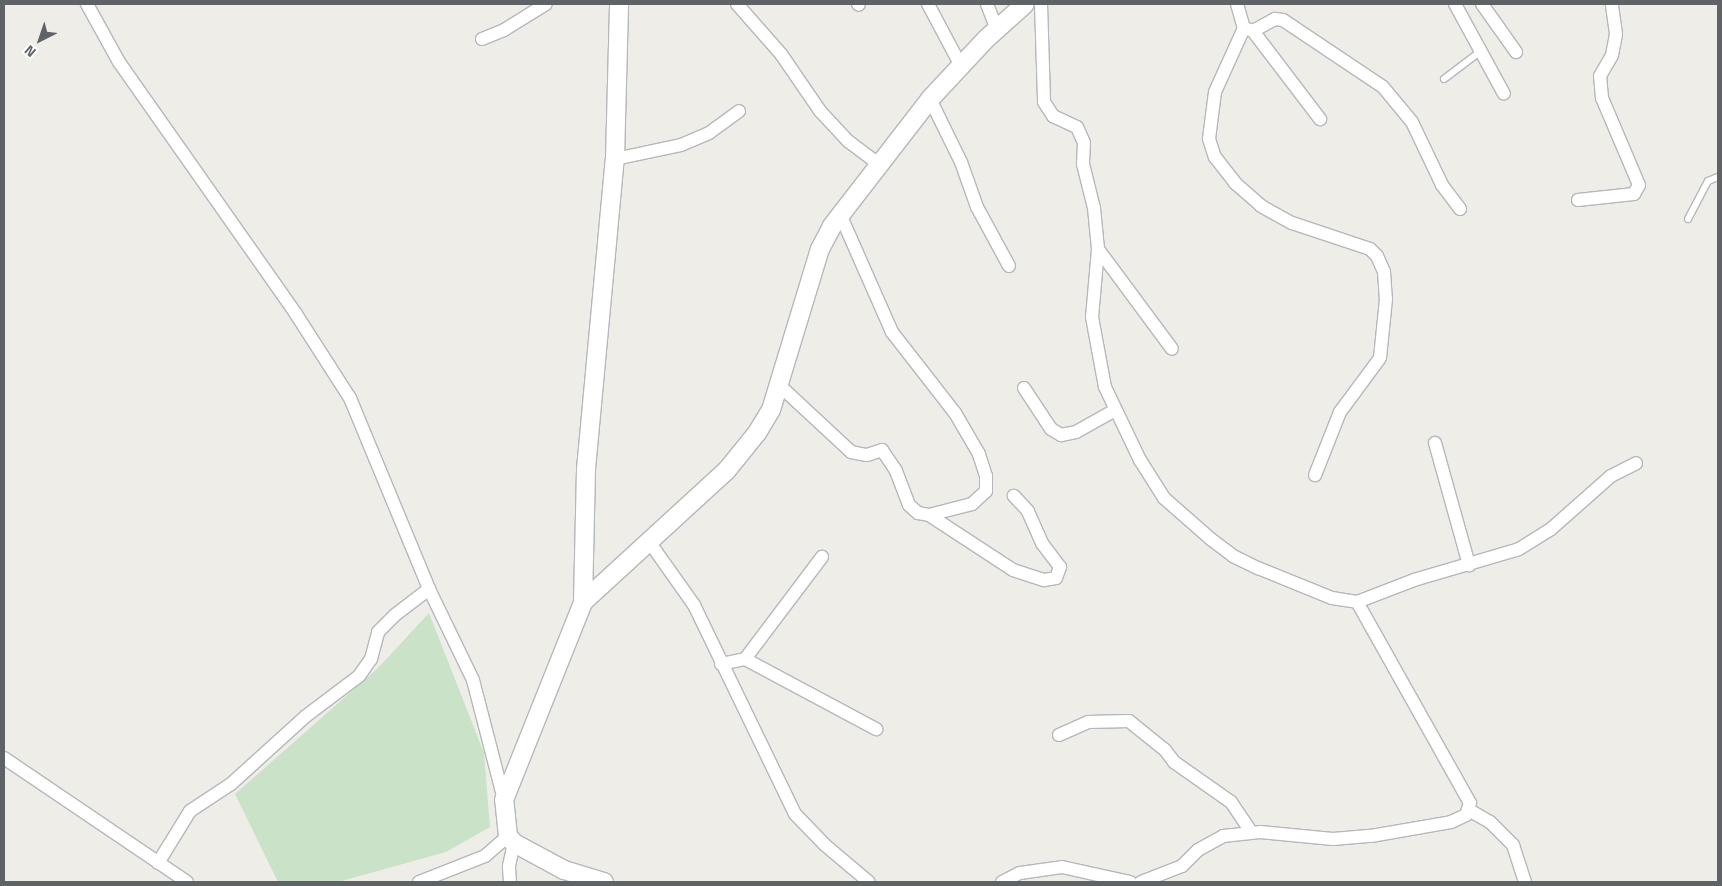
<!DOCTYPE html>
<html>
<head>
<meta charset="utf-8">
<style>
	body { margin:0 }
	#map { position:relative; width:1722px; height:886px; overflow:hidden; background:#efede8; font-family:"Titillium Web",sans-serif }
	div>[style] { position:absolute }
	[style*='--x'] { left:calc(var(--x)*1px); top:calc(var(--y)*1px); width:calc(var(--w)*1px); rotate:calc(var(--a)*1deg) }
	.green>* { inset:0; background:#cae3c8 }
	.roads { filter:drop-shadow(1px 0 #b5b8bb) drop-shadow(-1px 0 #b5b8bb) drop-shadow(0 1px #b5b8bb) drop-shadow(0 -1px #b5b8bb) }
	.lane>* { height:6px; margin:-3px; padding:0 3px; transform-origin:3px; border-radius:3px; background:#fff }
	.street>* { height:12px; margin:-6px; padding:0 6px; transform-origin:6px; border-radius:6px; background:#fff }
	.secondary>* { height:18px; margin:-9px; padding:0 9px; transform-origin:9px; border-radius:9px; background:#fff }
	span { translate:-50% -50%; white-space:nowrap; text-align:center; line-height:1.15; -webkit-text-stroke:4px #fff; paint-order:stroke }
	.frame { position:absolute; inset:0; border:5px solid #5f6366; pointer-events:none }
	.north { position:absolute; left:15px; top:15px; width:50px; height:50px; -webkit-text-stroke:4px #fff; paint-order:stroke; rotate:221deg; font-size:14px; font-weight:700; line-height:20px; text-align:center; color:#5f6366 }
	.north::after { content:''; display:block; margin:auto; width:18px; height:22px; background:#5f6366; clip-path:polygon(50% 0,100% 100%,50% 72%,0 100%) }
</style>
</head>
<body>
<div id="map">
	<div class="green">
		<i style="clip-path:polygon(429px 613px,484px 753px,490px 827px,446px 852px,338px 882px,278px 882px,235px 794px,378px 668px)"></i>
	</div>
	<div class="roads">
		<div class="lane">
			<i style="--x:1444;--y:79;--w:46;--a:-37.1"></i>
			<i style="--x:1688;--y:219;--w:43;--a:-62.2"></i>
			<i style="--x:1708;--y:181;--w:11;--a:-22"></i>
		</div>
		<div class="street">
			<i style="--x:87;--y:4;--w:66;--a:61.1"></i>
			<i style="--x:119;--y:62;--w:308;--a:54.9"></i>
			<i style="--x:296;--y:314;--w:100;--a:57.3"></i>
			<i style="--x:350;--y:398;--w:207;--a:67.5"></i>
			<i style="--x:429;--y:589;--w:101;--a:64.2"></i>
			<i style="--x:473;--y:680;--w:124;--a:75.5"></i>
			<i style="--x:737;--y:4;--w:67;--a:48.7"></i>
			<i style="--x:781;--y:54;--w:69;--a:55.6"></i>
			<i style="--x:820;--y:111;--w:41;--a:47"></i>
			<i style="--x:848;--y:141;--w:39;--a:37"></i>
			<i style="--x:858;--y:4;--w:1;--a:45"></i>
			<i style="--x:928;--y:4;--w:70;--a:62"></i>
			<i style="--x:987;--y:4;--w:28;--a:69"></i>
			<i style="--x:1041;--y:4;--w:98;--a:88.2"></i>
			<i style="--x:1044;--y:102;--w:17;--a:57"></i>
			<i style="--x:1053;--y:116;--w:26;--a:25"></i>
			<i style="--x:1077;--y:127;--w:17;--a:66"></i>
			<i style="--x:1084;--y:143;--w:21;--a:93"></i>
			<i style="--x:1083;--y:164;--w:45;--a:76"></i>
			<i style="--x:1094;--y:208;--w:41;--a:84.4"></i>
			<i style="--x:1098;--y:249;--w:68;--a:95"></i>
			<i style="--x:1092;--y:317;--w:71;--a:79.5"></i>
			<i style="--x:1105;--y:387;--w:81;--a:64.4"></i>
			<i style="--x:1140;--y:460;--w:45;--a:57.7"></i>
			<i style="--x:1164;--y:498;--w:64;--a:41.2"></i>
			<i style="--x:1212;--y:540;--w:26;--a:37"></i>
			<i style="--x:1233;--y:556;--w:28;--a:26"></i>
			<i style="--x:1258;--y:568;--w:80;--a:22.1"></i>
			<i style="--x:1332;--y:598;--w:25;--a:9"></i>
			<i style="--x:1357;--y:602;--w:61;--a:-21.1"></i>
			<i style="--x:1414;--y:580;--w:109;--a:-16.4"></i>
			<i style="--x:1519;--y:549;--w:38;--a:-32"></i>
			<i style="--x:1551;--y:529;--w:80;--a:-41.5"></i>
			<i style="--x:1611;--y:476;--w:28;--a:-27"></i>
			<i style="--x:1237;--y:4;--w:25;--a:74"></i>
			<i style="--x:1244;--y:28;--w:70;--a:114.4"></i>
			<i style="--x:1215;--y:92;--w:47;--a:97.3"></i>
			<i style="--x:1209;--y:139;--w:19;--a:72"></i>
			<i style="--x:1215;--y:157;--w:33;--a:52"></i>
			<i style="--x:1235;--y:183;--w:35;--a:41"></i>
			<i style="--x:1261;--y:206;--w:35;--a:29"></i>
			<i style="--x:1292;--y:223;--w:82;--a:18.4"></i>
			<i style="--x:1370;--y:249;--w:10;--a:45"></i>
			<i style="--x:1377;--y:256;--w:17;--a:66"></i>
			<i style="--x:1384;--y:272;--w:27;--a:86"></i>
			<i style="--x:1386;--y:299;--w:59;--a:95.8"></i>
			<i style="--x:1380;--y:358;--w:67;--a:126.5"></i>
			<i style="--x:1340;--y:412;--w:68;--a:111.6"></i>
			<i style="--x:1455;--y:4;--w:102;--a:61.4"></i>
			<i style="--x:1482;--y:4;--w:59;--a:54.7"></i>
			<i style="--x:1244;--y:28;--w:9;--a:18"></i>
			<i style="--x:1253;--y:31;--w:25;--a:-29"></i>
			<i style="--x:1275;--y:19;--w:8;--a:7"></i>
			<i style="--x:1283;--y:20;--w:120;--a:33.8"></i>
			<i style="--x:1383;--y:87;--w:45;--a:50.4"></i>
			<i style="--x:1412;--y:122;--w:70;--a:64.5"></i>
			<i style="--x:1442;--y:185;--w:30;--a:53"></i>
			<i style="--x:1253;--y:31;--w:111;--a:52.7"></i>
			<i style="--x:482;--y:39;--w:24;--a:-22"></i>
			<i style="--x:504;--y:30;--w:49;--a:-31.8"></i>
			<i style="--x:930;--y:99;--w:70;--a:63.8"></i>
			<i style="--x:961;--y:162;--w:48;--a:70.4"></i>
			<i style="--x:977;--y:207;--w:67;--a:61.5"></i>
			<i style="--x:615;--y:159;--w:67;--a:-12"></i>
			<i style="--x:681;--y:145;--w:30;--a:-23"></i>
			<i style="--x:709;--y:133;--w:37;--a:-36"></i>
			<i style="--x:1578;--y:200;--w:56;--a:-6.1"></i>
			<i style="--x:1634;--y:194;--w:10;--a:-61"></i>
			<i style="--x:1639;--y:185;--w:95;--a:-113"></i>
			<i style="--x:1602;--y:98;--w:22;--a:-95"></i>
			<i style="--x:1600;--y:76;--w:24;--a:-60"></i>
			<i style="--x:1612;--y:55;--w:21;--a:-79"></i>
			<i style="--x:1616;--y:34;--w:30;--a:-98"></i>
			<i style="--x:1098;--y:249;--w:124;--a:53.5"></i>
			<i style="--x:779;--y:385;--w:98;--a:42.9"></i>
			<i style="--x:851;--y:452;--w:16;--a:11"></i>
			<i style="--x:867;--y:455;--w:16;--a:-18"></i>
			<i style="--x:882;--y:450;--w:25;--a:56"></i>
			<i style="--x:896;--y:471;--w:36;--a:69"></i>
			<i style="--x:909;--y:505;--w:12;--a:42"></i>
			<i style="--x:918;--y:513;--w:11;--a:10"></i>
			<i style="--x:929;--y:515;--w:44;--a:-14.3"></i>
			<i style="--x:972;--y:504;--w:19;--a:-43"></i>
			<i style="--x:986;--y:491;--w:15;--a:-90"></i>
			<i style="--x:986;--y:476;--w:23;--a:-108"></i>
			<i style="--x:979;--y:454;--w:48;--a:-120.3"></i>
			<i style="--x:955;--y:413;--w:103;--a:-127.9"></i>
			<i style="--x:892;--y:332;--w:129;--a:-113.8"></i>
			<i style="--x:1024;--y:388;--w:49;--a:56.6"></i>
			<i style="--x:1051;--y:429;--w:12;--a:31"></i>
			<i style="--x:1061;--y:435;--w:15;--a:-11"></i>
			<i style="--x:1076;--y:432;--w:45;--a:-29.4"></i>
			<i style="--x:1435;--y:443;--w:127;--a:74.4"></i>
			<i style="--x:929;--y:515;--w:100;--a:33.2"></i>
			<i style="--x:1013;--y:570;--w:33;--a:18"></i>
			<i style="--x:1044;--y:580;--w:12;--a:-9"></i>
			<i style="--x:1056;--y:578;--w:12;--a:-70"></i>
			<i style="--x:1060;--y:567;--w:30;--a:-127"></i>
			<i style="--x:1042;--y:543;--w:35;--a:-114"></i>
			<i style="--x:1028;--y:511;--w:21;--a:-133"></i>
			<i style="--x:648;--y:540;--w:80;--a:54.7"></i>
			<i style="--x:694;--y:605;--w:232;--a:64.2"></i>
			<i style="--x:795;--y:814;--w:43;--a:45.9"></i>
			<i style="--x:825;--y:845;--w:57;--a:40.1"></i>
			<i style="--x:745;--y:659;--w:149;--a:28.1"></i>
			<i style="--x:721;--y:664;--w:25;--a:-12"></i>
			<i style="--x:745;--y:659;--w:128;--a:-53"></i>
			<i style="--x:1059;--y:735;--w:32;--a:-24"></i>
			<i style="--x:1088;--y:722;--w:41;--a:-1.4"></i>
			<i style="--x:1129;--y:721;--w:46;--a:38.9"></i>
			<i style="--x:1165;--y:750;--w:15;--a:53"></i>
			<i style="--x:1174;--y:762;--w:70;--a:35.1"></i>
			<i style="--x:1231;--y:802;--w:37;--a:56"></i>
			<i style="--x:4;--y:758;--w:221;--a:34.1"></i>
			<i style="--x:1469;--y:810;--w:24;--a:30"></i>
			<i style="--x:1490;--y:822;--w:33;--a:45"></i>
			<i style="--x:1513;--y:845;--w:39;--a:72"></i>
			<i style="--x:158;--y:863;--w:61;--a:-58.4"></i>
			<i style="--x:190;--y:811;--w:49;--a:-33.4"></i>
			<i style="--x:231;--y:784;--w:101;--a:-42.2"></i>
			<i style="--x:306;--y:716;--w:66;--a:-37"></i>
			<i style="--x:359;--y:676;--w:21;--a:-55"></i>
			<i style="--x:371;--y:659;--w:28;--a:-75"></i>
			<i style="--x:378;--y:632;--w:24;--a:-45"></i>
			<i style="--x:395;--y:615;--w:43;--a:-37.4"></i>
			<i style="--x:419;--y:882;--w:71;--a:-21.5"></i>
			<i style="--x:485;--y:856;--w:30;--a:-41"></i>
			<i style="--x:510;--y:882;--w:16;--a:-94"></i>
			<i style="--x:509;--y:866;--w:24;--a:-78"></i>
			<i style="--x:1002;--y:882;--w:20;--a:-27"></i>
			<i style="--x:1020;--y:873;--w:42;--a:-8.1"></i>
			<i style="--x:1062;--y:867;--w:70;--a:12.4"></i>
			<i style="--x:1141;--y:882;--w:44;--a:-21.3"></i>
			<i style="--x:1182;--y:866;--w:23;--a:-45"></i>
			<i style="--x:1198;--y:850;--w:29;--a:-29"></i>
			<i style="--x:1223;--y:836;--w:37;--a:-6"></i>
			<i style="--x:1260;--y:832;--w:73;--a:5.5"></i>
			<i style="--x:1333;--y:839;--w:38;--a:-5"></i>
			<i style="--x:1371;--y:836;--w:81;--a:-9.9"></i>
			<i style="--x:1451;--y:822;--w:17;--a:-25"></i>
			<i style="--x:1466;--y:815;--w:13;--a:-72"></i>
			<i style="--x:1470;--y:803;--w:231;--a:-119.3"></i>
		</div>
		<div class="secondary">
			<i style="--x:583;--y:602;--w:195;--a:-42.5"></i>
			<i style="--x:727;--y:470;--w:48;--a:-51"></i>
			<i style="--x:757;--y:433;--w:27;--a:-59"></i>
			<i style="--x:771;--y:410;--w:168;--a:-73.1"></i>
			<i style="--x:820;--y:249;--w:26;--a:-62"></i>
			<i style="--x:832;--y:226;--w:160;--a:-52.3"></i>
			<i style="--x:930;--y:99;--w:82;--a:-47"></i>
			<i style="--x:986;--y:39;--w:52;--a:-41.9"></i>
			<i style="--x:604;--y:882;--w:42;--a:-163.3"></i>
			<i style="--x:564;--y:870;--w:57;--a:-151.6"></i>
			<i style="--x:514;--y:843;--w:9;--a:-131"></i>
			<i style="--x:508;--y:836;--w:36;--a:-96"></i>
			<i style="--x:504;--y:800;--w:213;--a:-68.2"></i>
			<i style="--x:583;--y:602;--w:133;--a:-88.7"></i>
			<i style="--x:586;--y:469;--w:311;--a:-84.7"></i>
			<i style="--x:615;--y:159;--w:155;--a:-88.5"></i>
		</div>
	</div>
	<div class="frame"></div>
	<div class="north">N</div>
</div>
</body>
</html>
